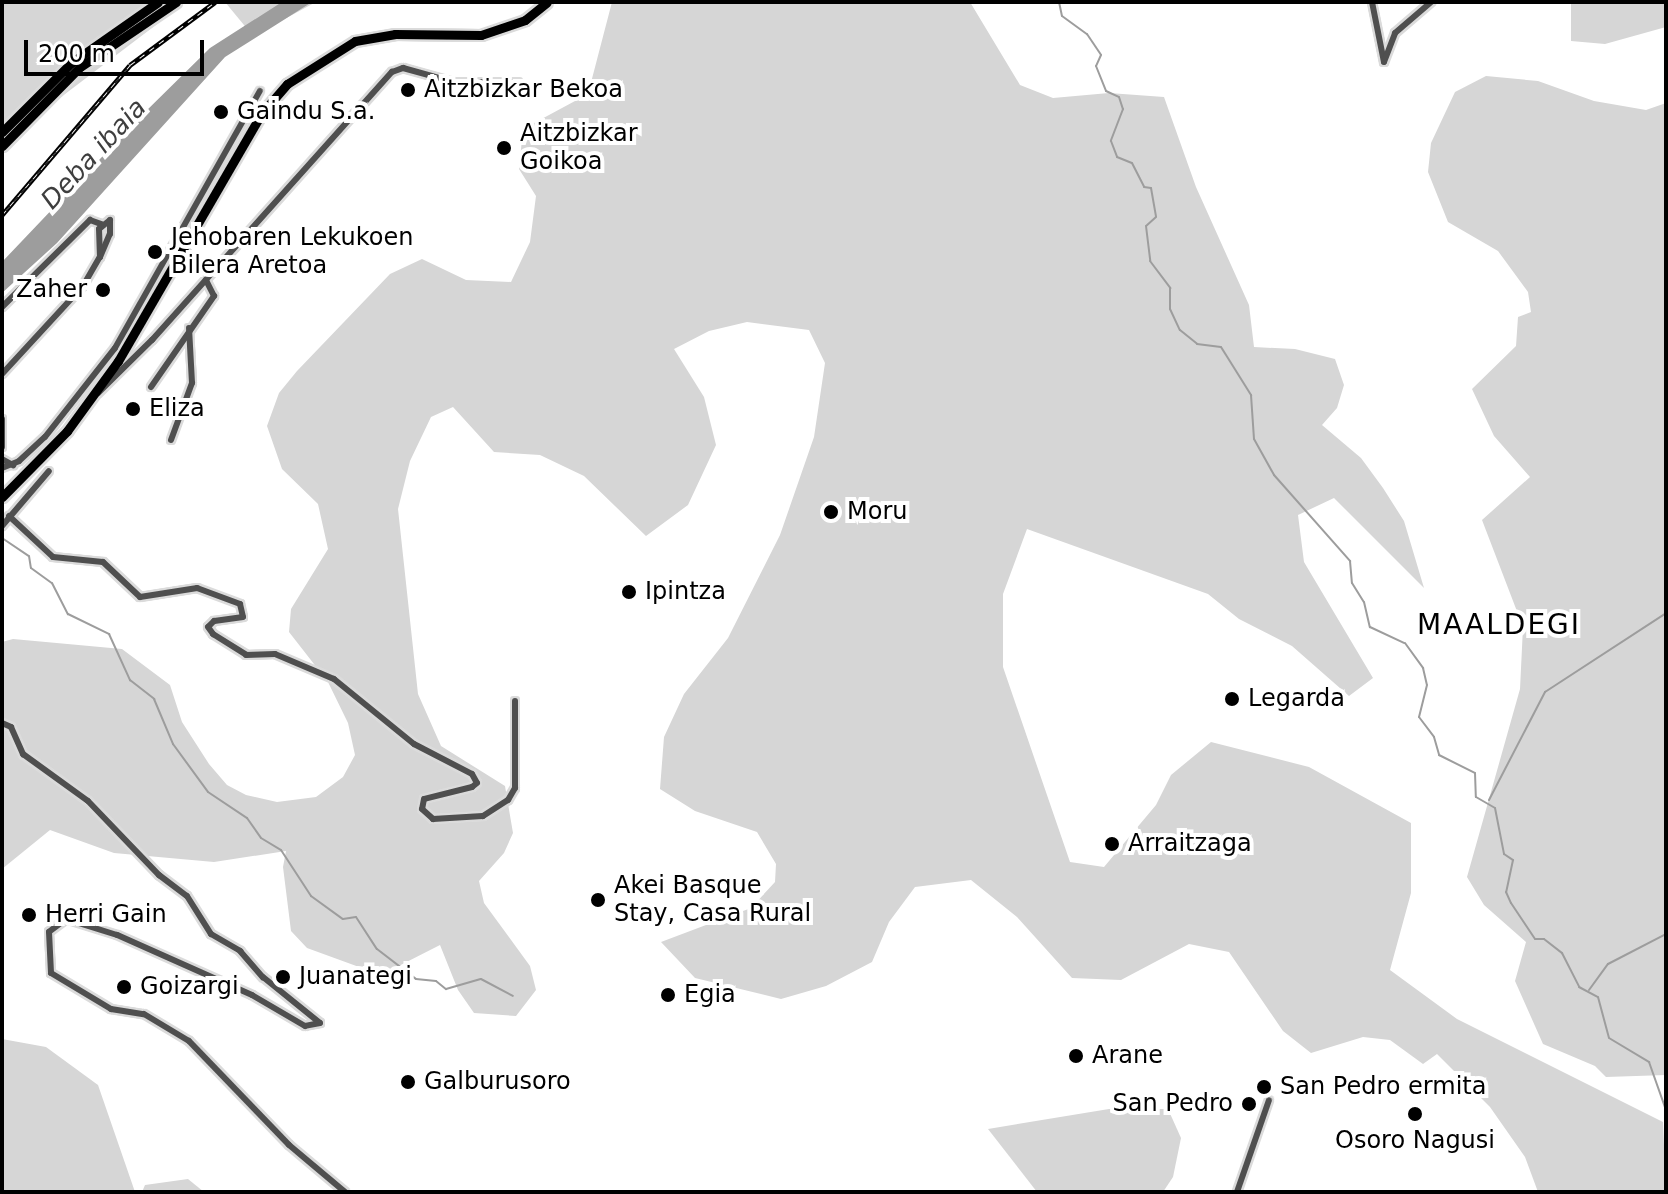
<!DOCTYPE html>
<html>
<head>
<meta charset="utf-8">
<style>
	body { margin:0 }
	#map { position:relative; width:1668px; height:1194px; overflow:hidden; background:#fff; font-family:"DejaVu Sans",sans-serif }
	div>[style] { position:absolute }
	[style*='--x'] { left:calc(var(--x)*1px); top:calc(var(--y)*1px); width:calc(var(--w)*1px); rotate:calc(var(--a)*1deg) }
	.green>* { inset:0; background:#d6d6d6 }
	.water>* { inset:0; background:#9d9d9d }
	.stream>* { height:2px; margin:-1px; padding:0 1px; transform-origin:1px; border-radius:1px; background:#9d9d9d }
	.roads { filter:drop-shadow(2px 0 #dbdbdb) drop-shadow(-2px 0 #dbdbdb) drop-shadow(0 2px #dbdbdb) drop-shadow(0 -2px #dbdbdb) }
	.minor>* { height:6px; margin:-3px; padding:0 3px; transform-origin:3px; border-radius:3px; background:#4f4f4f }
	.highway>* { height:9px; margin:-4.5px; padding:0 4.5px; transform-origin:4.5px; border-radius:4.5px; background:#000 }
	.rail>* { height:5px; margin-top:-2.5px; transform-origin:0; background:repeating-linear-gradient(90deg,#fff 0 6px,#000 0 12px); box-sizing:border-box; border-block:2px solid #000 }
	.dots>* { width:22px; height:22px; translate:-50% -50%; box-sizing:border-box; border:4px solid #fff; border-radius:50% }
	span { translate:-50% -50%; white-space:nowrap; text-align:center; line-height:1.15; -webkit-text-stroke:8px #fff; paint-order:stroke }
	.poi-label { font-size:24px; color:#000 }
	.left { translate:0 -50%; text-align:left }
	.right { translate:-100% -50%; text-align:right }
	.water-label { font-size:26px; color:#3e3e3e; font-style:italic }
	.quarter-label { font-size:28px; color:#000; letter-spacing:2px }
	.frame { position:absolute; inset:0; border:4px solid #000; pointer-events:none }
	.scale { position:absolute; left:24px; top:40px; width:180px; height:36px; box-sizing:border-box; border:4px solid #000; border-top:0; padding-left:10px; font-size:24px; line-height:28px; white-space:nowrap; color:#000; -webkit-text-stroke:6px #fff; paint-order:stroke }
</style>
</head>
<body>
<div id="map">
	<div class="green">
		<i style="clip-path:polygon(2px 2px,186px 2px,2px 142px)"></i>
		<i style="clip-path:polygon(225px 2px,316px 2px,253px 36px)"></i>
		<i style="clip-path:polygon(612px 2px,970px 2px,1020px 85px,1053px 98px,1109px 93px,1164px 97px,1196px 187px,1249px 305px,1254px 347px,1295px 349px,1335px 359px,1344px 385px,1337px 408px,1322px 425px,1361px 458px,1383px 488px,1404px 521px,1424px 588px,1334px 498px,1298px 515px,1304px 562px,1373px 678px,1349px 696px,1292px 646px,1239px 619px,1208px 594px,1027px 529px,1003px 594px,1003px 667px,1070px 862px,1104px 867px,1156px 805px,1171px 775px,1211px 742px,1309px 767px,1411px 823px,1411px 893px,1390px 970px,1457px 1019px,1663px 1122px,1666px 1192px,1538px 1192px,1525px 1157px,1490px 1107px,1437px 1054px,1423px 1064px,1390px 1040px,1363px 1037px,1311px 1053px,1283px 1031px,1229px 952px,1189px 944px,1121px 980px,1072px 978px,1017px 917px,971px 880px,915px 887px,889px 922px,872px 962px,826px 986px,781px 999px,695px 978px,661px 942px,751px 908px,775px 882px,776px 864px,757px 832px,695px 811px,660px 789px,664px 737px,684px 694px,728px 638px,780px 535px,814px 437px,825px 363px,809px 330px,747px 322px,709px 331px,674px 349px,704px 397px,716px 445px,688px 505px,646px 536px,584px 476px,540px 455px,494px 452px,453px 407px,431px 417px,410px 461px,398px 509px,418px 694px,441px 746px,505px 786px,513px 833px,504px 853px,479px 881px,484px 903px,530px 966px,536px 990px,516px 1016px,474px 1013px,458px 990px,440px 945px,381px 975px,307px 948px,291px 931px,283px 867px,286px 851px,214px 862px,114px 853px,50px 830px,2px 869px,2px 642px,13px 639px,122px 649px,170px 685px,182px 722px,209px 764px,227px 785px,246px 795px,277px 802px,316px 797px,343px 777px,355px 755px,348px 723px,328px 682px,289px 632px,291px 609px,328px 549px,318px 504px,282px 469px,267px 426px,279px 393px,297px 371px,390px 274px,422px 259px,466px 280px,511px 282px,530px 242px,536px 196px,519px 169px,523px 129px,588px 94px)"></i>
		<i style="clip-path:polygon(1571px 2px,1666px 2px,1666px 27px,1605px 44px,1571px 41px)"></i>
		<i style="clip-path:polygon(1486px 76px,1538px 81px,1594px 101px,1646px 110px,1666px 103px,1666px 1075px,1606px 1077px,1595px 1066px,1543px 1044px,1515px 981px,1526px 942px,1484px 905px,1467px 877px,1520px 689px,1523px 627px,1482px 520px,1530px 477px,1494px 436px,1472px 389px,1516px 346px,1518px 317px,1531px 312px,1528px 292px,1498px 251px,1448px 222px,1428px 172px,1431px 143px,1455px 92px)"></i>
		<i style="clip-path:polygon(2px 1039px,46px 1047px,98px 1085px,135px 1192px,2px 1192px)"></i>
		<i style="clip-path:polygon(1109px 1109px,1168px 1109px,1181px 1138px,1173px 1177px,1163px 1192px,1037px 1192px,988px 1129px)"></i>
		<i style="clip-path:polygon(188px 1179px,204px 1192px,142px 1192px,145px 1185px)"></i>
	</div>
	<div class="water">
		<i style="clip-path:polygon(282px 2px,312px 2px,225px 57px,57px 243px,2px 293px,2px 262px,139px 118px,210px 48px)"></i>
	</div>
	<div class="stream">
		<i style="--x:1059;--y:2;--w:14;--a:78"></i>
		<i style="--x:1062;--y:16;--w:31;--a:36"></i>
		<i style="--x:1087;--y:34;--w:25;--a:56"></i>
		<i style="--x:1101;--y:55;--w:12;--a:114"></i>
		<i style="--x:1096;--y:66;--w:27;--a:68"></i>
		<i style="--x:1106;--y:91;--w:14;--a:25"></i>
		<i style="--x:1119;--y:97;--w:13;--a:72"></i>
		<i style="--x:1123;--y:109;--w:34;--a:111"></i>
		<i style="--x:1111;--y:141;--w:17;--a:69"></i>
		<i style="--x:1117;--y:157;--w:16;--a:22"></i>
		<i style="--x:1132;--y:163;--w:27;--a:63"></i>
		<i style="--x:1144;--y:187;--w:7;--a:8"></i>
		<i style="--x:1151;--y:188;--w:29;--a:80"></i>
		<i style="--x:1156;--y:217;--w:13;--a:138"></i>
		<i style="--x:1146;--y:226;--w:35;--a:83"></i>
		<i style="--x:1150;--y:261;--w:34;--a:53"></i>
		<i style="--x:1170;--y:288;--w:21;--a:90"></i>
		<i style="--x:1170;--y:309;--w:23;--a:65"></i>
		<i style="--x:1180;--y:330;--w:22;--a:39"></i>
		<i style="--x:1197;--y:344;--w:24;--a:7"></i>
		<i style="--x:1221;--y:347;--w:57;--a:58"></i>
		<i style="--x:1251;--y:395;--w:44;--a:86.1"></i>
		<i style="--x:1254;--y:439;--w:41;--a:60.9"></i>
		<i style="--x:1274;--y:475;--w:115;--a:48.5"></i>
		<i style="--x:1350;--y:561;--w:22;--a:85"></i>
		<i style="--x:1352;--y:583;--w:22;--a:58"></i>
		<i style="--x:1364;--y:602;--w:26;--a:77"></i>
		<i style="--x:1370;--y:627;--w:38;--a:25"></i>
		<i style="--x:1405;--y:643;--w:31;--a:54"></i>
		<i style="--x:1423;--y:668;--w:17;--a:77"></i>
		<i style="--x:1427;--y:685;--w:33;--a:104"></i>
		<i style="--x:1419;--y:717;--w:25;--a:53"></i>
		<i style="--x:1434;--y:737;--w:19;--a:74"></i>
		<i style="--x:1439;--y:755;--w:40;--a:26.6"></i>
		<i style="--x:1475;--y:773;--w:24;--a:88"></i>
		<i style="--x:1476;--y:797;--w:22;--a:30"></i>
		<i style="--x:1495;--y:808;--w:47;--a:78.9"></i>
		<i style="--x:1504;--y:854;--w:11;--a:34"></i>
		<i style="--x:1513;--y:860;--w:33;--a:102"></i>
		<i style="--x:1506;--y:892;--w:12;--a:66"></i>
		<i style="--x:1511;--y:903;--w:43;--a:56.3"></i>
		<i style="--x:1535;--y:939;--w:9;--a:0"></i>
		<i style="--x:1544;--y:939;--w:23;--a:38"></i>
		<i style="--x:1562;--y:953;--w:38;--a:63"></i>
		<i style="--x:1579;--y:987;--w:21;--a:28"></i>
		<i style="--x:1598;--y:997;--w:42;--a:75"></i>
		<i style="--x:1609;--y:1038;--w:47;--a:31"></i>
		<i style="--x:1649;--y:1062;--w:51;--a:70.5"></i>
		<i style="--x:2;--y:538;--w:32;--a:34"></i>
		<i style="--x:29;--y:556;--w:12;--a:81"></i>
		<i style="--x:31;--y:568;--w:26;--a:36"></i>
		<i style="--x:52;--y:583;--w:35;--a:63"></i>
		<i style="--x:68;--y:614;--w:46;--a:26"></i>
		<i style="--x:109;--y:634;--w:51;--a:65.5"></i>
		<i style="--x:130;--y:680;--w:31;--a:38"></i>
		<i style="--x:154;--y:699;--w:49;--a:67.1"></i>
		<i style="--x:173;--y:744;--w:59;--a:53.9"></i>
		<i style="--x:208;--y:792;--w:47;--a:33.7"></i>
		<i style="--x:247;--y:818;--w:24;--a:55"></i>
		<i style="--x:261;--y:838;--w:23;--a:31"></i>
		<i style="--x:281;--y:850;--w:55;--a:56.9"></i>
		<i style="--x:311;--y:896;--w:39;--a:36"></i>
		<i style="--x:343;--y:919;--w:13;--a:-9"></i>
		<i style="--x:356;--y:917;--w:38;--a:57"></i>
		<i style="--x:377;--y:949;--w:49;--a:37.6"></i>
		<i style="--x:416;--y:979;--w:20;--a:6"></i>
		<i style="--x:436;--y:981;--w:13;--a:39"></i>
		<i style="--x:446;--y:989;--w:36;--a:-16"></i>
		<i style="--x:481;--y:979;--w:36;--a:28"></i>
		<i style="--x:1489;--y:800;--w:122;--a:-62.6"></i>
		<i style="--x:1545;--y:692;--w:145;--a:-33.1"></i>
		<i style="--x:1589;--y:990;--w:32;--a:-54"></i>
		<i style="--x:1608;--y:964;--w:65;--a:-27.3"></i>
	</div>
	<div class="roads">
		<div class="minor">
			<i style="--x:1372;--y:2;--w:61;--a:78.7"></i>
			<i style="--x:1384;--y:62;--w:31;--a:-69"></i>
			<i style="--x:1395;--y:33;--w:48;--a:-40.7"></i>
			<i style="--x:2;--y:307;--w:124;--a:-44.7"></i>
			<i style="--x:90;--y:220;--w:12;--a:20"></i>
			<i style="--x:2;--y:374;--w:120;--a:-47.4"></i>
			<i style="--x:83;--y:286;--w:34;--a:-60"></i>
			<i style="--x:100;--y:257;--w:25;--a:-67"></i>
			<i style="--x:110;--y:234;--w:14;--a:-90"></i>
			<i style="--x:110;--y:220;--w:14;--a:141"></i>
			<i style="--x:99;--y:229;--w:28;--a:88"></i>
			<i style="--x:151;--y:387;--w:111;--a:-55.3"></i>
			<i style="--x:214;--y:296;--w:18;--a:-117"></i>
			<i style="--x:98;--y:393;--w:76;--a:-44.5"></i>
			<i style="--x:152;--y:340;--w:360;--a:-48.2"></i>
			<i style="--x:392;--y:72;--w:12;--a:-20"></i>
			<i style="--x:403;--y:68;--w:53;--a:15.4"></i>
			<i style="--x:454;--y:82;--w:64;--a:0"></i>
			<i style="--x:2;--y:419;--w:28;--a:90"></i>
			<i style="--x:171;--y:440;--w:61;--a:-69.8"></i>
			<i style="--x:192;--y:383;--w:55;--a:-93.1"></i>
			<i style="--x:2;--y:459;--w:13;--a:29"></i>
			<i style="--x:2;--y:468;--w:18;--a:-22"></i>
			<i style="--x:19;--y:461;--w:35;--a:-43"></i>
			<i style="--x:45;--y:437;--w:113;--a:-51.8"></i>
			<i style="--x:115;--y:348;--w:295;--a:-60.6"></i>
			<i style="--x:9;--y:516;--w:60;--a:43"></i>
			<i style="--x:53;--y:557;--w:50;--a:5.7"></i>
			<i style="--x:103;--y:562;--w:51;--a:43.4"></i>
			<i style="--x:140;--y:597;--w:58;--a:-9"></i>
			<i style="--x:197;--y:588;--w:46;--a:20.4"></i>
			<i style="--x:240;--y:604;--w:13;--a:77"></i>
			<i style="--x:243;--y:617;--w:29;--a:172"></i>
			<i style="--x:214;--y:621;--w:8;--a:135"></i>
			<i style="--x:208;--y:627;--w:9;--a:54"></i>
			<i style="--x:213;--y:634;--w:39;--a:32"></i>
			<i style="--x:246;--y:655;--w:29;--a:-2"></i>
			<i style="--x:275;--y:654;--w:64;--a:23"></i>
			<i style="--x:334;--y:679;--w:103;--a:39.1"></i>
			<i style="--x:414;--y:744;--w:65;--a:27.3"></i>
			<i style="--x:472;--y:774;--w:10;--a:61"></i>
			<i style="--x:477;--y:783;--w:6;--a:141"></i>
			<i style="--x:472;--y:787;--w:49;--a:166"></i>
			<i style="--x:424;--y:799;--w:10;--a:101"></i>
			<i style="--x:422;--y:809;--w:15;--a:42"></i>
			<i style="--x:433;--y:819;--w:50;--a:-3.4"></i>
			<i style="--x:483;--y:816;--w:30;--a:-33"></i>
			<i style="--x:508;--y:800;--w:14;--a:-60"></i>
			<i style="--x:515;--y:788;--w:87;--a:-90"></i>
			<i style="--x:2;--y:526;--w:72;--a:-49.5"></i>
			<i style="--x:2;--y:723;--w:10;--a:24"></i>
			<i style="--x:11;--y:727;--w:30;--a:66"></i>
			<i style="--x:23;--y:754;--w:80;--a:35.9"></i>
			<i style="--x:88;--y:801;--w:103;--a:46.2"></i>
			<i style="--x:159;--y:875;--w:35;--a:37"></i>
			<i style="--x:187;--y:896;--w:45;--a:57.7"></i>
			<i style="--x:211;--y:934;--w:34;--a:30"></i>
			<i style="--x:240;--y:951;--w:35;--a:49"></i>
			<i style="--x:263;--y:977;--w:73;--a:38.9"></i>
			<i style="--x:320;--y:1023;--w:15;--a:169"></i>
			<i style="--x:305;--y:1026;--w:61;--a:-149.7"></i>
			<i style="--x:252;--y:995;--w:148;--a:-156"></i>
			<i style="--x:117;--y:935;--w:53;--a:-162.6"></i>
			<i style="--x:66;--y:919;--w:21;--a:143"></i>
			<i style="--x:49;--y:932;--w:41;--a:87.2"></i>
			<i style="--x:51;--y:973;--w:70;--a:31"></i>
			<i style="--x:111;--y:1009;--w:33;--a:9"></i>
			<i style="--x:144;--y:1014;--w:52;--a:31"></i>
			<i style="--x:189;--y:1041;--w:144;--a:46.1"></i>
			<i style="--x:289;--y:1145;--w:73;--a:40"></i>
			<i style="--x:1237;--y:1192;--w:97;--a:-70.8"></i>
		</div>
		<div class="highway">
			<i style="--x:2;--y:132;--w:98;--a:-45"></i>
			<i style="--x:71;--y:63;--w:106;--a:-35"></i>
			<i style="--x:2;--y:146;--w:111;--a:-45.4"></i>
			<i style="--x:80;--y:67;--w:116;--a:-34.1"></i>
			<i style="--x:2;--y:497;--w:93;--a:-45.4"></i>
			<i style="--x:67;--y:431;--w:87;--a:-53.9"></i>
			<i style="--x:118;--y:361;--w:285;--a:-59.9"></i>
			<i style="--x:261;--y:114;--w:40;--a:-49"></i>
			<i style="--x:287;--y:84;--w:80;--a:-32.3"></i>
			<i style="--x:355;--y:41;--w:41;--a:-9.9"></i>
			<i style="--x:395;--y:34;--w:86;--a:0.7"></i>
			<i style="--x:481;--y:35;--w:46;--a:-18.8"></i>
			<i style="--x:525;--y:20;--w:28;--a:-39"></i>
		</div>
	</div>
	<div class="rail">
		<i style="--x:2;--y:215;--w:197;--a:-49.5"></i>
		<i style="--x:130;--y:65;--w:106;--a:-36.5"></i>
	</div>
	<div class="dots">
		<i style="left:408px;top:90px;background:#000"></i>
		<i style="left:221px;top:112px;background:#000"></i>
		<i style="left:504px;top:148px;background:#000"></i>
		<i style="left:155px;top:252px;background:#000"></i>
		<i style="left:103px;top:290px;background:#000"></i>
		<i style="left:133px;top:409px;background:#000"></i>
		<i style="left:831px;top:512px;background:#000"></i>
		<i style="left:629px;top:592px;background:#000"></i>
		<i style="left:1232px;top:699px;background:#000"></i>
		<i style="left:1112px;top:844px;background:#000"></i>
		<i style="left:598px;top:900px;background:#000"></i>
		<i style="left:29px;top:915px;background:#000"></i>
		<i style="left:283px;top:977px;background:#000"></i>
		<i style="left:124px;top:987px;background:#000"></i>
		<i style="left:668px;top:995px;background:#000"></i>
		<i style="left:1076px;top:1056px;background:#000"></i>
		<i style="left:408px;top:1082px;background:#000"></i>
		<i style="left:1264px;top:1087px;background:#000"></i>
		<i style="left:1249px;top:1104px;background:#000"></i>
		<i style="left:1415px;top:1114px;background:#000"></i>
	</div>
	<div class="poi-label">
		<span class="left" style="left:424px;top:90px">Aitzbizkar Bekoa</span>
		<span class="left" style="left:237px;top:112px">Gaindu S.a.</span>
		<span class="left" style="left:520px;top:148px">Aitzbizkar<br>Goikoa</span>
		<span class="left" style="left:171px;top:252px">Jehobaren Lekukoen<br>Bilera Aretoa</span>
		<span class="right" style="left:87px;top:290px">Zaher</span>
		<span class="left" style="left:149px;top:409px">Eliza</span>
		<span class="left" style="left:847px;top:512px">Moru</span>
		<span class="left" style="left:645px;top:592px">Ipintza</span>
		<span class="left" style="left:1248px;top:699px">Legarda</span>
		<span class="left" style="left:1128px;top:844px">Arraitzaga</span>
		<span class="left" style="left:614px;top:900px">Akei Basque<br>Stay, Casa Rural</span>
		<span class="left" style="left:45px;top:915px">Herri Gain</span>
		<span class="left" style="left:299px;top:977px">Juanategi</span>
		<span class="left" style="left:140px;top:987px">Goizargi</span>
		<span class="left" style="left:684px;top:995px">Egia</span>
		<span class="left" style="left:1092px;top:1056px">Arane</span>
		<span class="left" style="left:424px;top:1082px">Galburusoro</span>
		<span class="left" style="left:1280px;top:1087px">San Pedro ermita</span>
		<span class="right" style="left:1233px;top:1104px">San Pedro</span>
		<span style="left:1415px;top:1141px">Osoro Nagusi</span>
	</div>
	<div class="water-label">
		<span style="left:94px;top:154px;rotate:-47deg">Deba ibaia</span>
	</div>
	<div class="quarter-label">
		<span style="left:1499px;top:625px">MAALDEGI</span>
	</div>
	<div class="frame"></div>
	<div class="scale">200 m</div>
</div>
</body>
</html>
